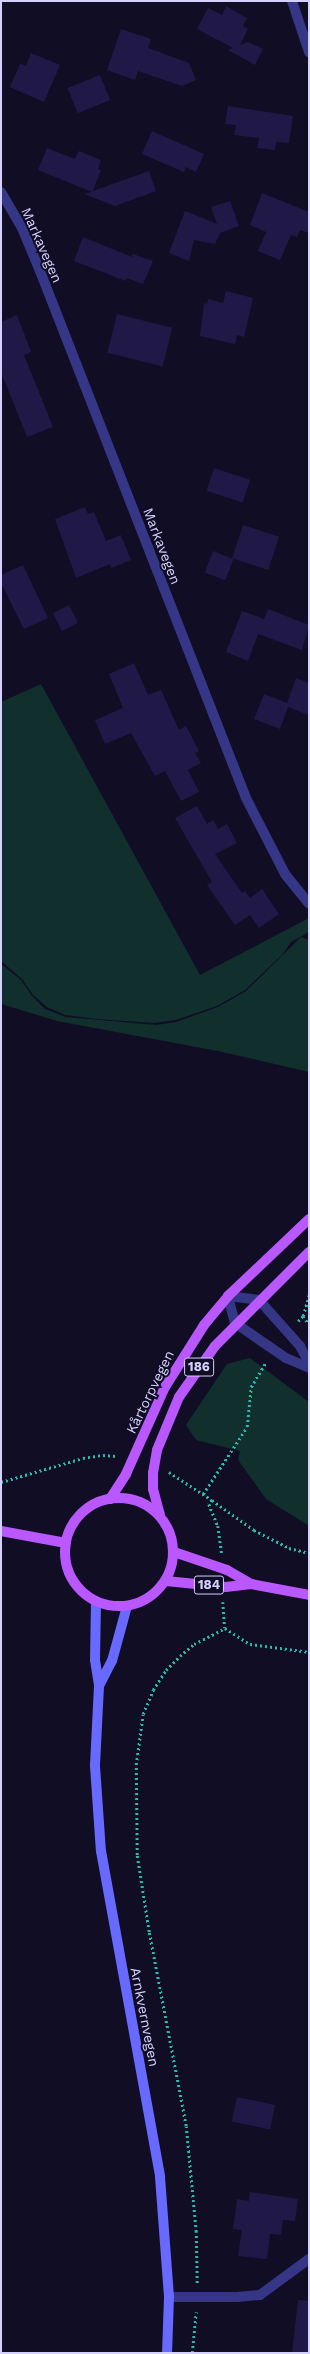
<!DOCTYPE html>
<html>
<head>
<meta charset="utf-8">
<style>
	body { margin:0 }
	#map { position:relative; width:310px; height:2354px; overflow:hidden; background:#100d25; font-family:"Work Sans",sans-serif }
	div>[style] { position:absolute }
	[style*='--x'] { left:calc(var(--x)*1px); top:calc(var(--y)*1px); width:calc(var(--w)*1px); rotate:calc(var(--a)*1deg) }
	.green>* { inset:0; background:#102f2d }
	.building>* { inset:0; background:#201947; transform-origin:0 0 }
	.path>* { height:2.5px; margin-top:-1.25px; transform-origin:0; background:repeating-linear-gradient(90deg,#29bbac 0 2px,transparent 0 5px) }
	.service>* { height:10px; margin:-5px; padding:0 5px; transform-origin:5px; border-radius:5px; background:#363686 }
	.minor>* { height:10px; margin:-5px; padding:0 5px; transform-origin:5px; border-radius:5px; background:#363686 }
	.secondary>* { height:10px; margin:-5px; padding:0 5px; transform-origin:5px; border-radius:5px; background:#686aff }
	.primary>* { height:10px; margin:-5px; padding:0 5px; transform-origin:5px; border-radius:5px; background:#ba58ff }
	.primary>.ring { margin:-5px; padding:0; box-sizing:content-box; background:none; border:10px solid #ba58ff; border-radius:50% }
	span { translate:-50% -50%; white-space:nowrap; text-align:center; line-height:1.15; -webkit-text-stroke:4px #100d25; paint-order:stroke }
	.shield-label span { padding:1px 3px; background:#100d25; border:1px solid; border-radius:3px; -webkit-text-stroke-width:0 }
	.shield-label { font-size:13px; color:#d5d1ff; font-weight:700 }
	.street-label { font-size:14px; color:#d5d1ff }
	.frame { position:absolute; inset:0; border:2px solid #d5d1ff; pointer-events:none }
</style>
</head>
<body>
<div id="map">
	<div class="green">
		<i style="clip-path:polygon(41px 684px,200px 975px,309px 918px,309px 932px,291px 942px,282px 955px,245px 990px,217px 1006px,176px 1020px,154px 1023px,96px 1019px,65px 1015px,47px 1007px,33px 995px,22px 979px,1px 961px,1px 702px)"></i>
		<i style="clip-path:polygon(301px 937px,309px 940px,309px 1072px,218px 1051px,57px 1021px,1px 1004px,1px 964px,21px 980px,32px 996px,45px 1009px,66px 1017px,156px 1025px,176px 1022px,218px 1007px,246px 991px)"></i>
		<i style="clip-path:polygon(250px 1358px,309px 1402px,309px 1526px,266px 1499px,238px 1460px,240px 1451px,196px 1440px,186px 1425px,227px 1364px)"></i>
	</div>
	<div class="building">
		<i style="clip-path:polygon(226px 6px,247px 18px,243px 26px,248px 29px,240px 45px,248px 42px,263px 49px,255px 65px,228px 50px,233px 48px,197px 29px,208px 8px,222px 15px)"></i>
		<i style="clip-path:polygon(121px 29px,151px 39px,148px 48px,189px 63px,196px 80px,182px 86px,138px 71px,135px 80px,107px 70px)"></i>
		<i style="clip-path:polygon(31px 53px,60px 65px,44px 102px,10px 87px,20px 64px,26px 66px)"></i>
		<i style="left:100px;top:75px;width:27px;height:35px;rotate:68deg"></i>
		<i style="clip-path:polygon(228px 106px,293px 116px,289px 143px,276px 142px,275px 150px,257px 148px,259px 138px,234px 135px,236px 125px,225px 124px)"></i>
		<i style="clip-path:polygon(152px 131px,204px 154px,196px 172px,186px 167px,184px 172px,142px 154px)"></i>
		<i style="clip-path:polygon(47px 148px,75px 159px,79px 151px,101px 160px,98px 169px,101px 170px,93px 191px,149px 171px,156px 191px,115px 206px,84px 194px,92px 192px,38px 170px)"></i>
		<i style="clip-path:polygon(262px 193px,309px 212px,309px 233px,300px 230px,297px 237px,291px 235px,280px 260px,258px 251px,266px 232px,250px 225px)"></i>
		<i style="clip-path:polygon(230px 201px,239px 226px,220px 233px,215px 244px,194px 240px,189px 261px,169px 253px,185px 211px,217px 224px,211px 207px)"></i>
		<i style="clip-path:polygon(83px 237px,132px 257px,133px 254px,153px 261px,143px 284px,127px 278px,126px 281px,74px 261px)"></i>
		<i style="clip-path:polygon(226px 291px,253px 298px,244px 337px,237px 335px,235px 344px,200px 336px,204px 303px,207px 304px,208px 299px,223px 303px)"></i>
		<i style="left:117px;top:314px;width:57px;height:40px;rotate:14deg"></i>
		<i style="clip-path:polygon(17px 315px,31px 352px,24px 355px,53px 427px,27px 437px,1px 372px,1px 322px)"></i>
		<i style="left:214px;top:468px;width:38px;height:24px;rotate:18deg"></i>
		<i style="clip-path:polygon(85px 507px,88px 514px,94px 512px,106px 541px,121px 535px,131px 560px,111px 568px,110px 564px,76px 578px,55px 519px)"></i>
		<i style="left:243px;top:525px;width:38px;height:35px;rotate:18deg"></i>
		<i style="left:213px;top:551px;width:22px;height:23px;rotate:21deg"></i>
		<i style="clip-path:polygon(23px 565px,48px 618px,24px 629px,1px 583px,1px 575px)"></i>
		<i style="left:69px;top:605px;width:20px;height:18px;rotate:63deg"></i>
		<i style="clip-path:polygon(268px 609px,309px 625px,302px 650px,258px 634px,248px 661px,226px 652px,242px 611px,264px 619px)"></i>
		<i style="clip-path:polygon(134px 663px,148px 695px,161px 690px,179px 730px,186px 726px,199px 751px,195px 753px,201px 763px,188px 770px,199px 792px,181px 801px,165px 771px,155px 776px,131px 733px,105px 744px,95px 720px,123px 708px,109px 674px)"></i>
		<i style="clip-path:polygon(296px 678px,309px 683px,309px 715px,288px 707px,280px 729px,254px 719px,264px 694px,287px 703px)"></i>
		<i style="clip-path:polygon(197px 806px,207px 824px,213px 820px,218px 829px,227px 824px,237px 843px,215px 854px,242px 893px,245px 891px,250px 898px,262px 889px,279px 914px,259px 928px,250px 915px,235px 925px,207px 885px,212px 882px,175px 818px)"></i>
		<i style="left:237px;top:2097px;width:39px;height:25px;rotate:12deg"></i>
		<i style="clip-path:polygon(250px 2192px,298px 2199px,295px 2221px,283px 2220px,281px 2235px,270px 2234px,267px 2259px,238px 2256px,242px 2230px,233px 2229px,237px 2199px,249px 2201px)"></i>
		<i style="clip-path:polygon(298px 2300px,309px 2301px,309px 2353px,292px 2353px)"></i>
	</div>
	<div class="path">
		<i style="--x:303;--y:1316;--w:10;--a:53"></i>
		<i style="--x:298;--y:1321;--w:7;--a:-45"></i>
		<i style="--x:303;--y:1316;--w:22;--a:-74"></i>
		<i style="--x:169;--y:1472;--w:51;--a:33.1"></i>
		<i style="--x:212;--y:1500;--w:5;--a:127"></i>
		<i style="--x:209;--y:1504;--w:24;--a:68"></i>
		<i style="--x:218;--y:1526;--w:27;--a:82"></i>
		<i style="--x:1;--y:1482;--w:85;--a:-16.3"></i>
		<i style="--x:83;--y:1458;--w:20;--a:-9"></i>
		<i style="--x:103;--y:1455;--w:14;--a:4"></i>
		<i style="--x:203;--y:1494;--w:80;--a:-56.7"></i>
		<i style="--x:247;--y:1427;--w:40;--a:-84.3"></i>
		<i style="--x:251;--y:1387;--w:29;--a:-59"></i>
		<i style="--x:212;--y:1500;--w:52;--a:35.5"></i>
		<i style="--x:254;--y:1530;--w:39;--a:27"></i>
		<i style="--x:289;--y:1548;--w:21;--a:14"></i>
		<i style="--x:223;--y:1602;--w:26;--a:86"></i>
		<i style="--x:225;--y:1628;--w:30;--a:33"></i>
		<i style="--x:250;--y:1644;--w:60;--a:7.7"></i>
		<i style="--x:197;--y:2283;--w:51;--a:-91.1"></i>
		<i style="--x:196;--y:2232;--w:106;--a:-95.4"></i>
		<i style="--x:186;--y:2126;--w:197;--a:-100.8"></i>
		<i style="--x:149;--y:1932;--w:78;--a:-98.9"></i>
		<i style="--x:137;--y:1855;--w:90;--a:-90.6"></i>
		<i style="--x:136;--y:1765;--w:51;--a:-82.2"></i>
		<i style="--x:143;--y:1714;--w:26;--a:-67"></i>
		<i style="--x:153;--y:1690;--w:24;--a:-57"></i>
		<i style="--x:166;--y:1670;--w:20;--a:-45"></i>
		<i style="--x:180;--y:1656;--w:18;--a:-41"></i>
		<i style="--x:194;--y:1644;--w:35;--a:-27"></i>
		<i style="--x:192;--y:2353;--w:41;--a:-84.4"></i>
	</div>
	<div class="service">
		<i style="--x:235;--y:1323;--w:28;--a:-105"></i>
		<i style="--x:228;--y:1296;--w:31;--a:7"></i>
		<i style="--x:169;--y:2297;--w:68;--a:0"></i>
		<i style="--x:237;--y:2297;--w:23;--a:-5"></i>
		<i style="--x:260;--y:2295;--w:61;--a:-36.3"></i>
	</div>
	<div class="minor">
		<i style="--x:292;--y:1;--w:54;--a:71.6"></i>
		<i style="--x:1;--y:192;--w:42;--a:59.7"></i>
		<i style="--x:22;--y:228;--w:47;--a:67.3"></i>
		<i style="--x:40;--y:271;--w:566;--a:68.65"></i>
		<i style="--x:246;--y:798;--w:85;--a:62.8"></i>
		<i style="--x:285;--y:874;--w:38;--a:51"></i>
		<i style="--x:259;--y:1300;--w:62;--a:48.3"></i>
		<i style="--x:300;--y:1346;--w:19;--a:62"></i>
		<i style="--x:235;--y:1323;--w:62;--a:34.5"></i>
		<i style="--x:286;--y:1358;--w:25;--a:23"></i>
	</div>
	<div class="secondary">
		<i style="--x:96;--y:1602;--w:58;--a:91"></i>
		<i style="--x:95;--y:1660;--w:26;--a:81"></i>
		<i style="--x:99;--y:1686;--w:80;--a:92.9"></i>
		<i style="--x:95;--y:1766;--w:85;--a:86"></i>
		<i style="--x:101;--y:1851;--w:331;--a:79.7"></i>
		<i style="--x:160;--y:2177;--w:120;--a:85.7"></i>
		<i style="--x:169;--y:2297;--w:56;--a:92"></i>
		<i style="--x:99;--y:1686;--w:28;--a:-63"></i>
		<i style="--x:112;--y:1661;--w:57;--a:-74.7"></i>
	</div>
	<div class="primary">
		<i class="ring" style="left:65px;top:1498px;width:98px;height:98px"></i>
		<i style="--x:110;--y:1499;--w:30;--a:-57"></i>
		<i style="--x:126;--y:1474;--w:95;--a:-65.9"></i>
		<i style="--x:165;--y:1387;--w:73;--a:-57.8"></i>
		<i style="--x:204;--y:1325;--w:38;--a:-50"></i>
		<i style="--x:228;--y:1296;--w:112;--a:-43.5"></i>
		<i style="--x:160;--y:1515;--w:27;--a:-105"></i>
		<i style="--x:153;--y:1489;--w:16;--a:-90"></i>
		<i style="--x:153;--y:1473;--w:23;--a:-80"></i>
		<i style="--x:157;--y:1450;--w:57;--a:-67.5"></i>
		<i style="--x:179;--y:1397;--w:62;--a:-54.8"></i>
		<i style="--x:215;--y:1346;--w:133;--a:-45"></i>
		<i style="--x:1;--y:1531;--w:66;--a:10.5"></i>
		<i style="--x:174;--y:1552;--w:56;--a:18.8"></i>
		<i style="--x:227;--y:1570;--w:28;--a:30"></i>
		<i style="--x:166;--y:1581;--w:60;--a:5.7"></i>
		<i style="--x:226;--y:1587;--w:25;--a:-7"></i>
		<i style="--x:251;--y:1584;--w:59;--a:10.7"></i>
	</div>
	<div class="shield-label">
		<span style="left:199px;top:1367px">186</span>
		<span style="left:209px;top:1585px">184</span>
	</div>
	<div class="street-label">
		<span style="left:42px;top:245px;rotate:66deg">Markavegen</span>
		<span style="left:162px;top:546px;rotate:69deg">Markavegen</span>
		<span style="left:150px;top:1392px;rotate:-64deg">Kårtorpvegen</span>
		<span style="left:145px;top:2017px;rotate:79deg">Arnkvernvegen</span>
	</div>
	<div class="frame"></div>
</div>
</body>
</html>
